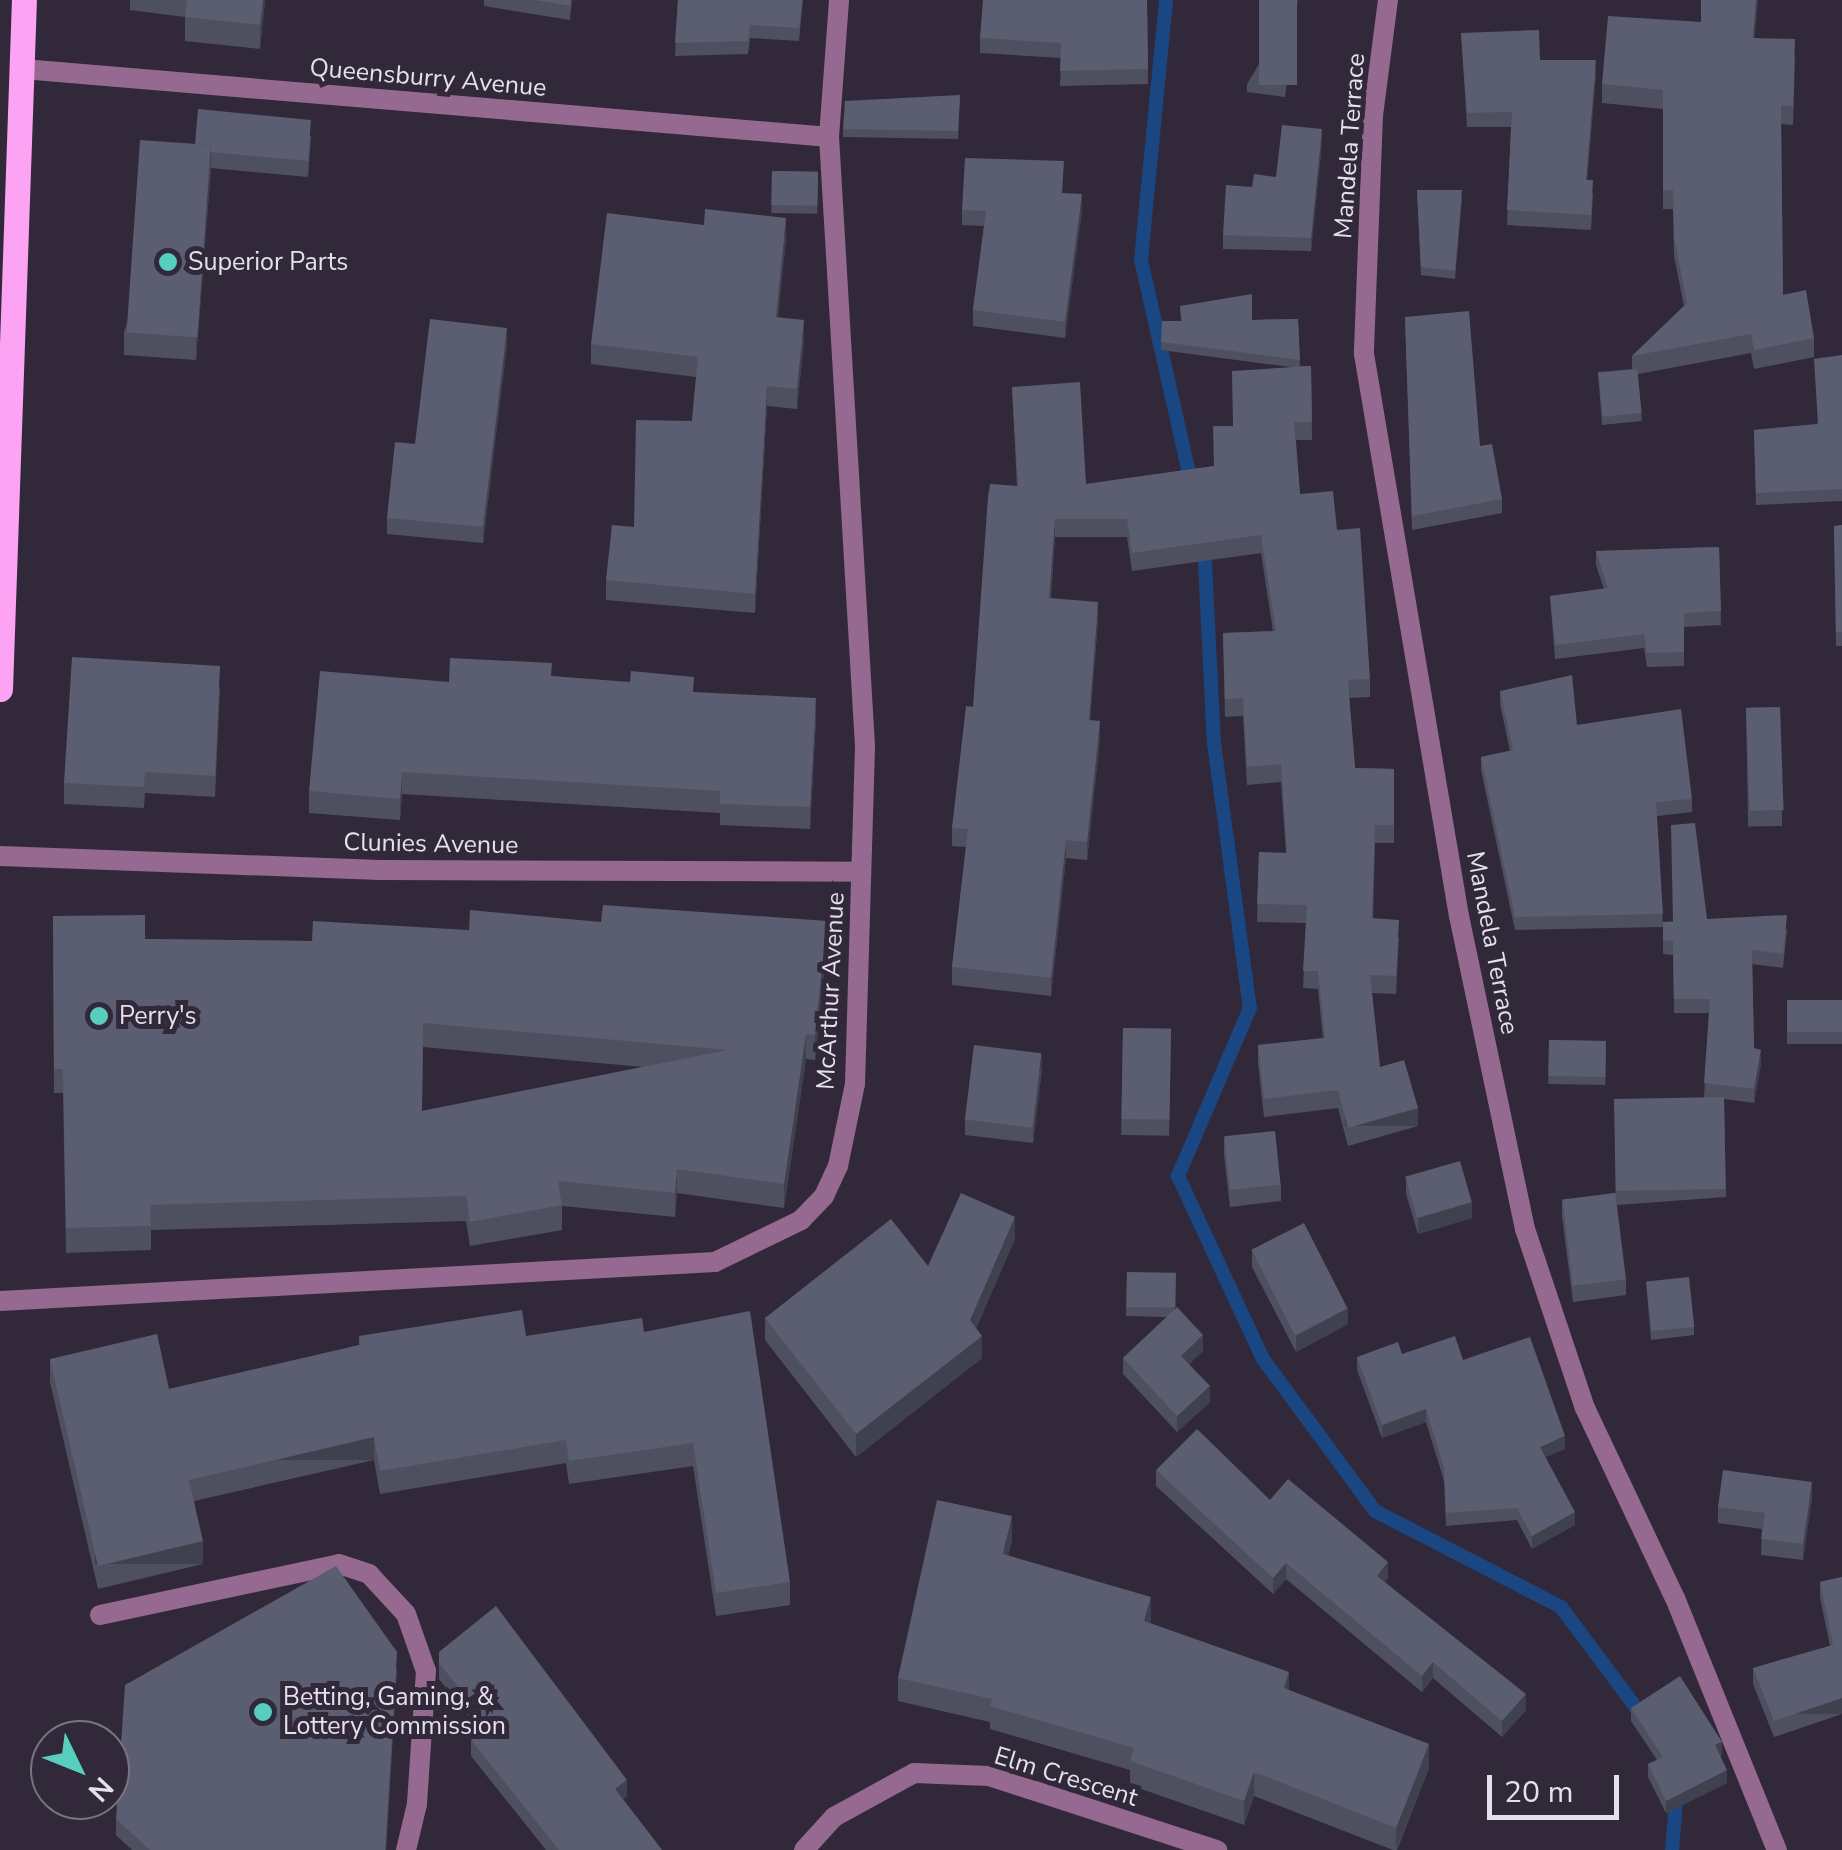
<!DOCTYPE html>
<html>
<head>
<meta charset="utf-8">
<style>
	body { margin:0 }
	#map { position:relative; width:1842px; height:1850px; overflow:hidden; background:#31293a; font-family:"Nunito Sans",sans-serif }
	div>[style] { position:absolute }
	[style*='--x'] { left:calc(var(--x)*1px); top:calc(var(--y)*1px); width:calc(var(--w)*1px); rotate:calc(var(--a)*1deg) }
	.stream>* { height:14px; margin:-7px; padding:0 7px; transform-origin:7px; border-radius:7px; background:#1a4682 }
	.lane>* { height:20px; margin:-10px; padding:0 10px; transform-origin:10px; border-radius:10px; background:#956990 }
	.street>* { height:20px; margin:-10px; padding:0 10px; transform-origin:10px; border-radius:10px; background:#956990 }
	.primary>* { height:25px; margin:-12.5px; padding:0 12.5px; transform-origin:12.5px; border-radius:12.5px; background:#fca3f4 }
	.wall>* { inset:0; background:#4e5060; transform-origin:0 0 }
	.shaded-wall>* { inset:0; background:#40414e; transform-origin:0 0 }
	.building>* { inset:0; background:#5b5d70; transform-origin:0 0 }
	.dots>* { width:28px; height:28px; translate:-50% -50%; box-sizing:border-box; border:5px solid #31293a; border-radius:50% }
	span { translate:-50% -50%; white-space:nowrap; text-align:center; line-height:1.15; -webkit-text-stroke:10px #31293a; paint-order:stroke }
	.street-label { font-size:25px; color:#e5e0eb }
	.poi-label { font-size:25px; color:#e5e0eb }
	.left { translate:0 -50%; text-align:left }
	.north { position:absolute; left:30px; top:1720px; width:100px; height:100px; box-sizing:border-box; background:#31293a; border:2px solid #797281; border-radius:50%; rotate:133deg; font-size:28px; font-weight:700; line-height:40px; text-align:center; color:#e5e0eb }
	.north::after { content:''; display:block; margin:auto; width:35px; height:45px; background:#58cebf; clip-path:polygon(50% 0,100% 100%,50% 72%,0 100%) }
	.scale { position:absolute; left:1487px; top:1775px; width:132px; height:45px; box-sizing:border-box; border:5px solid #e5e0eb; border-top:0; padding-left:12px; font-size:30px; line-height:35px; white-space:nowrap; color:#e5e0eb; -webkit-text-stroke:8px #31293a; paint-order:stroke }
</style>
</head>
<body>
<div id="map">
	<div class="stream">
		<i style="--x:1166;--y:0;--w:261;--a:95.5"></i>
		<i style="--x:1141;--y:260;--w:233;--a:77.3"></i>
		<i style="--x:1204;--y:542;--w:201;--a:87.2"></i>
		<i style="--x:1214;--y:743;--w:267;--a:82.3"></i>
		<i style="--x:1250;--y:1008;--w:183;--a:113.2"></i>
		<i style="--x:1178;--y:1176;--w:202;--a:65.1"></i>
		<i style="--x:1263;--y:1359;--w:189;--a:53.6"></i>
		<i style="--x:1375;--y:1511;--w:209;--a:27.3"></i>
		<i style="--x:1561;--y:1607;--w:142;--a:53.3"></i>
		<i style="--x:1672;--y:1850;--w:59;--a:-85.2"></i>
	</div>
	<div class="lane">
		<i style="--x:100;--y:1615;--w:244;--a:-12"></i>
		<i style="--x:339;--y:1564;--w:32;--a:18"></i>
		<i style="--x:369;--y:1574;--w:54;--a:47.2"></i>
		<i style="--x:406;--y:1614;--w:60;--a:70.7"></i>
		<i style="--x:426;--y:1671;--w:133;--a:93.9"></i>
		<i style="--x:417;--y:1804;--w:47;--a:103.4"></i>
	</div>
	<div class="street">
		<i style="--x:1388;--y:0;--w:116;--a:97.4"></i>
		<i style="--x:1373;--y:115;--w:239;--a:92.2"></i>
		<i style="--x:1364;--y:354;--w:570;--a:80.41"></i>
		<i style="--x:1459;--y:916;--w:320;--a:78.1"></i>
		<i style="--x:1525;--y:1229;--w:189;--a:71.5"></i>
		<i style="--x:1585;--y:1408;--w:210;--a:64.7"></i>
		<i style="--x:1675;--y:1598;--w:272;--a:68"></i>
		<i style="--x:23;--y:69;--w:809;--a:4.82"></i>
		<i style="--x:0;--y:856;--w:380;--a:2.1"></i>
		<i style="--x:380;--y:870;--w:481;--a:0.2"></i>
		<i style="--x:0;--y:1301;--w:716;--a:-3.12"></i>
		<i style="--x:715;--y:1262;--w:96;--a:-26"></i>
		<i style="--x:801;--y:1220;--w:33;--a:-46"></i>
		<i style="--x:824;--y:1196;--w:33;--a:-65"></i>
		<i style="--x:838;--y:1166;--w:84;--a:-78.3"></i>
		<i style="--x:855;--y:1084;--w:338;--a:-88.3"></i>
		<i style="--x:865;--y:746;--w:610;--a:-93.38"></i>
		<i style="--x:829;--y:137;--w:137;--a:-85.8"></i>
		<i style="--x:804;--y:1850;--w:45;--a:-47.7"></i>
		<i style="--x:834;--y:1817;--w:91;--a:-28.8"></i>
		<i style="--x:914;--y:1773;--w:75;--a:2.3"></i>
		<i style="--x:989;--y:1776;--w:240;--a:18"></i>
	</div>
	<div class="primary">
		<i style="--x:0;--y:689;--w:689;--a:-88.01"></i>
	</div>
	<div class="wall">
		<i style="clip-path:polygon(130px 0,265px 0,260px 49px,185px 41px,185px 17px,130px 10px)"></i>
		<i style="clip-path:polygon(484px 0,572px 0,570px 20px,484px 6px)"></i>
		<i style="clip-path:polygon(678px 0,803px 0,799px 41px,750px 38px,748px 54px,675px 56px)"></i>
		<i style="clip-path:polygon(1147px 0,1148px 84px,1060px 86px,1061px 58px,980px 53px,980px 38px)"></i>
		<i style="clip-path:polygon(1298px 0,1285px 97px,1247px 92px,1247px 84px)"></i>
		<i style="clip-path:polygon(1701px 0,1758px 0,1754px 38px,1795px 58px,1793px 125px,1781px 124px,1783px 295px,1814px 338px,1814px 357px,1754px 369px,1751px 353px,1638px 374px,1642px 421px,1602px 425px,1598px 372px,1632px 369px,1632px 356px,1684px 306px,1674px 256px,1673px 209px,1663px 209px,1663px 109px,1602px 103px,1602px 84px,1701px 22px)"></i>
		<i style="clip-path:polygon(1461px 33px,1540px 60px,1596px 74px,1587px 180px,1593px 195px,1591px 230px,1507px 225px,1511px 127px,1467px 127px)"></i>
		<i style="clip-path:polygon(960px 95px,958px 139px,843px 137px,843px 129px)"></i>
		<i style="clip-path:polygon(311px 136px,308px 177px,211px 168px,196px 360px,124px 355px,124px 332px,195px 144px)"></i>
		<i style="clip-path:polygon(1322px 142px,1311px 251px,1223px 249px,1223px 235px,1252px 187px,1276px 177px)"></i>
		<i style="left:772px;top:171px;width:46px;height:42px;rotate:1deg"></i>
		<i style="clip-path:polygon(1417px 190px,1462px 198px,1455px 279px,1421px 275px)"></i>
		<i style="clip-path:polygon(1063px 193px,1082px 210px,1065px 338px,973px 326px,973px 310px,984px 226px,962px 225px,962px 210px)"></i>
		<i style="clip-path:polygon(786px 238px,778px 317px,804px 340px,797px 409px,767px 406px,755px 613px,606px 600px,606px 580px,692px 421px,696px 377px,591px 364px,591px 344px)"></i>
		<i style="clip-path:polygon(1180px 306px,1252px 320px,1298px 319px,1300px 366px,1311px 366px,1312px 440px,1296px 440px,1300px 494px,1337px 530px,1370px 679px,1370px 697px,1349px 698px,1355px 768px,1394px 769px,1394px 843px,1375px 843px,1373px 918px,1399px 938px,1396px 994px,1372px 993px,1380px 1067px,1418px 1126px,1348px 1146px,1338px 1108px,1264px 1117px,1258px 1063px,1258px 1045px,1323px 1038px,1318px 989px,1303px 988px,1306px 923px,1257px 922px,1259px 852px,1286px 853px,1281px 782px,1247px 785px,1243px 716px,1225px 717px,1223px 633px,1273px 631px,1261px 553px,1132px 571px,1127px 537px,1055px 537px,1051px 598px,1098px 620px,1090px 720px,1100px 739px,1087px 860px,1066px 858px,1051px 996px,952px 985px,952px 967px,966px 847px,952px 846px,952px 828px,973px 707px,1017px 486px,1012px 387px,1086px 484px,1214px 466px,1233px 426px,1290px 367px,1161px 350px,1162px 321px,1181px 321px)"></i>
		<i style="clip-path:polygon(1405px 317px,1480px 446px,1502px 499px,1502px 513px,1412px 530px)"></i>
		<i style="clip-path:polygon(507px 344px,483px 543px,387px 534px,387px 518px,415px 444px)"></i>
		<i style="clip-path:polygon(1842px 355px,1842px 501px,1756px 505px,1754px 430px,1817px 424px)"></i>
		<i style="clip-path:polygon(1842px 525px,1842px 646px,1836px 646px,1834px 526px)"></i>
		<i style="clip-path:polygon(1719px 547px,1721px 625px,1684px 627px,1684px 666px,1647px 667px,1644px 648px,1555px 659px,1550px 596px,1604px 589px,1596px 565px,1596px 551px)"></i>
		<i style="clip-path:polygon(552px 676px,694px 693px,816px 720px,810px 829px,720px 825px,720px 813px,402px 794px,400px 820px,309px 813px,309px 791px,449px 682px)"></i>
		<i style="clip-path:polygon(220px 687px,215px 797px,145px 793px,144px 808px,64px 804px,64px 783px)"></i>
		<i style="clip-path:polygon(1500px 691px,1577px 725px,1692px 799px,1692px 812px,1657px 816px,1663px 927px,1515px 930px,1481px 770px,1481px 757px,1510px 751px,1500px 704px)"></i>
		<i style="left:1780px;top:707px;width:119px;height:34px;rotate:89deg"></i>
		<i style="clip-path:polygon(evenodd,53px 916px,145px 939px,312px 941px,469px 930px,827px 945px,815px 1060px,806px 1059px,784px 1208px,677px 1193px,675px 1217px,562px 1206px,562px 1230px,470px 1246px,466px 1221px,151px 1230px,151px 1250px,66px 1253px,63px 1093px,54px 1093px,53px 916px,423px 1047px,643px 1067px,422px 1111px,423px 1047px)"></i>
		<i style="clip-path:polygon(1707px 919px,1787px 929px,1783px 968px,1752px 964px,1754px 1048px,1761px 1064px,1754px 1103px,1724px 1099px,1726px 1197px,1617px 1205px,1626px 1279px,1626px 1295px,1573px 1302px,1562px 1216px,1562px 1200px,1615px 1193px,1704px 1097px,1709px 1013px,1674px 1013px,1673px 955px,1663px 954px,1663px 922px)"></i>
		<i style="left:1842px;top:1000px;width:44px;height:55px;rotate:90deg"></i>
		<i style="left:1123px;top:1028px;width:48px;height:107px;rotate:1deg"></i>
		<i style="left:1549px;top:1040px;width:57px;height:44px;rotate:1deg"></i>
		<i style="clip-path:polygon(1042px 1069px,1033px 1143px,965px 1135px,965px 1119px)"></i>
		<i style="clip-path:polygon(1224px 1138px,1281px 1185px,1281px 1201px,1230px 1207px,1224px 1154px)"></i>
		<i style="clip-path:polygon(1406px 1178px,1472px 1218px,1418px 1234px,1406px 1194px)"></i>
		<i style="clip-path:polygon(1015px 1239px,976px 1328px,982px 1358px,856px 1457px,765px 1340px,765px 1318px)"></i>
		<i style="clip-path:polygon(1252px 1251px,1348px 1324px,1296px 1352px,1252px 1267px)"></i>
		<i style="clip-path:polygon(1127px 1272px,1175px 1309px,1203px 1351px,1189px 1364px,1210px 1402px,1177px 1432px,1123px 1374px,1123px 1358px,1167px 1317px,1126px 1316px)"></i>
		<i style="clip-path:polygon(1646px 1282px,1694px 1327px,1694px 1335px,1651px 1340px)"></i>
		<i style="clip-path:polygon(644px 1332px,790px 1582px,790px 1605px,716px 1616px,693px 1466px,569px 1484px,566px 1463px,380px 1494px,374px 1460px,194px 1501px,203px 1564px,98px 1589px,50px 1382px,50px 1359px,169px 1389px,359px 1345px,359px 1336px,526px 1336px)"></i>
		<i style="clip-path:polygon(1402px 1354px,1463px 1360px,1565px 1449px,1545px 1457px,1575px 1525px,1532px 1549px,1517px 1520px,1446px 1526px,1444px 1481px,1426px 1422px,1382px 1438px,1357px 1370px,1357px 1357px)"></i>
		<i style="clip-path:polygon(1156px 1470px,1270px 1500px,1388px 1578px,1385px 1582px,1526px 1710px,1502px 1737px,1433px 1678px,1422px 1692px,1286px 1579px,1273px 1594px,1156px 1486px)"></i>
		<i style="clip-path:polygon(1812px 1498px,1803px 1560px,1761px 1555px,1762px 1529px,1718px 1523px,1718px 1507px)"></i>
		<i style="clip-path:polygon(1012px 1540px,1008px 1556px,1151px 1621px,1150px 1623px,1289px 1690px,1429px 1768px,1397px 1850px,1393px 1850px,1254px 1796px,1244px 1825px,1130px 1785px,1130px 1770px,990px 1729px,990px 1722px,898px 1701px,898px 1678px)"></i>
		<i style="clip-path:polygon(1842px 1577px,1842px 1714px,1774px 1737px,1753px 1684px,1753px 1668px,1830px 1646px,1820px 1598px,1820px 1582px)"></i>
		<i style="clip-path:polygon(439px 1652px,627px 1796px,623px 1799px,662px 1850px,546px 1850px,471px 1756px,471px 1740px,481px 1732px,439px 1679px)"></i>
		<i style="clip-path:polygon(397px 1668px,386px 1850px,132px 1850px,116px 1835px,116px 1819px)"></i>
		<i style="clip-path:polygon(1631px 1708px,1722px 1755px,1720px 1756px,1727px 1783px,1666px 1813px,1648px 1777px,1648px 1764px,1657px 1760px,1631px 1721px)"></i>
	</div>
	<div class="shaded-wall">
		<i style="clip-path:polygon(263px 0,265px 0,260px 49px,260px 25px)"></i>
		<i style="clip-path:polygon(1756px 0,1758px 0,1753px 57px,1753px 38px)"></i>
		<i style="clip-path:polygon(1596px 60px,1596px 74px,1586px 194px,1586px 180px)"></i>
		<i style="clip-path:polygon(1322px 129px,1322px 142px,1311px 251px,1311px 238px)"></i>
		<i style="clip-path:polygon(211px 145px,211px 169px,196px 360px,196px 337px)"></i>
		<i style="clip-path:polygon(1082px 194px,1082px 210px,1065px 338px,1065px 322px)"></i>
		<i style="clip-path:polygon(786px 218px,786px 238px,776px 337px,776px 317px)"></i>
		<i style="clip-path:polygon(804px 320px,804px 340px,797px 409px,797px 389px)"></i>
		<i style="clip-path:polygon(507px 328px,507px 344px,483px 543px,483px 527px)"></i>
		<i style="clip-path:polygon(767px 386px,767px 406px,755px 613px,755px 594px)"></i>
		<i style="clip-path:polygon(1055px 519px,1055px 537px,1049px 616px,1049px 598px)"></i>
		<i style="clip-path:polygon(1098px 602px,1098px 620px,1089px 738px,1089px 720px)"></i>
		<i style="clip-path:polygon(816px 698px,816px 720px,810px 829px,810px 807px)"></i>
		<i style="clip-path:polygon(1100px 721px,1100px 739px,1087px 860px,1087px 842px)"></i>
		<i style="clip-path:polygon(402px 772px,402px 794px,400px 820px,400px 799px)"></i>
		<i style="clip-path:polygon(1066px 840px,1066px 858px,1051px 996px,1051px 978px)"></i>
		<i style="clip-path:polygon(827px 921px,827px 945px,815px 1060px,815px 1035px)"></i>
		<i style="clip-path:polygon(806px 1034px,806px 1059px,784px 1208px,784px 1184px)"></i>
		<i style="clip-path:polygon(1761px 1050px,1761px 1064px,1754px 1103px,1754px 1089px)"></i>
		<i style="clip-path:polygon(1042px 1053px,1042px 1069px,1033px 1143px,1033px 1127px)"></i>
		<i style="left:1418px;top:1108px;width:18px;height:73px;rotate:90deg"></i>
		<i style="clip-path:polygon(677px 1169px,677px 1193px,675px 1217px,675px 1193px)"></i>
		<i style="clip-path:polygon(1472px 1202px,1472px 1218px,1418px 1234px,1418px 1218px)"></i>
		<i style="clip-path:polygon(1015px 1217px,1015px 1239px,970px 1343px,970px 1320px)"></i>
		<i style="clip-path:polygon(1348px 1308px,1348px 1324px,1296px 1352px,1296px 1336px)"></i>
		<i style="clip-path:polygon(1203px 1335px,1203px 1351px,1181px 1372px,1181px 1356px)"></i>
		<i style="clip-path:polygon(982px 1336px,982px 1358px,856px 1457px,856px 1434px)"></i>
		<i style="clip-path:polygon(1210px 1386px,1210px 1402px,1177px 1432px,1177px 1416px)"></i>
		<i style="clip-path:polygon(1426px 1409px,1426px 1422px,1382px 1438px,1382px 1425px)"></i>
		<i style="clip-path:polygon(1565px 1436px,1565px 1449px,1540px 1459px,1540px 1447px)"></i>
		<i style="left:374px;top:1437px;width:23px;height:190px;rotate:90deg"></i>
		<i style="clip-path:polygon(1812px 1482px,1812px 1498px,1803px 1560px,1803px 1544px)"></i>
		<i style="clip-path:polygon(1575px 1512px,1575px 1525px,1532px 1549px,1532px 1536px)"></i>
		<i style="clip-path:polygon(1012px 1516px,1012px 1540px,1003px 1578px,1003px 1554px)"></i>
		<i style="left:203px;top:1541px;width:23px;height:108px;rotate:90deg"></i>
		<i style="clip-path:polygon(1388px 1562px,1388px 1578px,1377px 1592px,1377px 1576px)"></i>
		<i style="clip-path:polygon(1286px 1563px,1286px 1579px,1273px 1594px,1273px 1578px)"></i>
		<i style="clip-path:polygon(1151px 1597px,1151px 1621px,1144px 1645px,1144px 1621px)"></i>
		<i style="clip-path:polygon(1433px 1662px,1433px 1678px,1422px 1692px,1422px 1676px)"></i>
		<i style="clip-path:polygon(1289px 1672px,1289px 1695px,1284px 1688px)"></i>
		<i style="clip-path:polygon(1526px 1694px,1526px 1710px,1502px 1737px,1502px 1721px)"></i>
		<i style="left:1842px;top:1698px;width:16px;height:72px;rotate:90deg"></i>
		<i style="clip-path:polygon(1722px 1742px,1722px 1755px,1715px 1758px,1715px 1745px)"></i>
		<i style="clip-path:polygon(1429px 1744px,1429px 1768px,1396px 1850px,1396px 1828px)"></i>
		<i style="clip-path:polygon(1727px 1770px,1727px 1783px,1666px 1813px,1666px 1801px)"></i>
		<i style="clip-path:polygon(1254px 1772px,1254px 1796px,1244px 1825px,1244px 1801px)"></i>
		<i style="clip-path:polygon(627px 1780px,627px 1796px,615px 1805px,615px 1789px)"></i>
	</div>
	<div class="building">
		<i style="clip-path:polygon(187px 0,263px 0,260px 25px,185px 17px)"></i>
		<i style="clip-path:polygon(535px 0,570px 0,570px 6px)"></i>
		<i style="clip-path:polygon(678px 0,802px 0,799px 28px,750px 25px,748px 41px,675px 43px)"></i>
		<i style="clip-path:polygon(983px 0,1147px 0,1148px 69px,1060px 71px,1061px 43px,980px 38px)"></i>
		<i style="left:1259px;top:0;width:38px;height:85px"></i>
		<i style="clip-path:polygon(1701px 0,1756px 0,1753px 38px,1795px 39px,1793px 106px,1781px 105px,1783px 295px,1806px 290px,1814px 338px,1754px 350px,1751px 334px,1632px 356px,1687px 303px,1674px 237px,1673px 190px,1663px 190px,1663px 90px,1602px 84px,1608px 16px,1701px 22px)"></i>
		<i style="clip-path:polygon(1539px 30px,1540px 60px,1596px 60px,1586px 180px,1593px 180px,1591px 215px,1507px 210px,1512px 112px,1467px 113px,1461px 33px)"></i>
		<i style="clip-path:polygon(960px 95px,958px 131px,843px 129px,845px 101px)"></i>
		<i style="clip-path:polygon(198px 109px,311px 120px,308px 161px,211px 152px,211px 145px,195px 144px)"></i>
		<i style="clip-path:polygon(1282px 125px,1322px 129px,1311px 238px,1223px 235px,1226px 185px,1252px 187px,1254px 174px,1276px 177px)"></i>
		<i style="left:140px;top:140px;width:71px;height:193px;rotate:4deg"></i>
		<i style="clip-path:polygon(965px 158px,1064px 161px,1062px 193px,1082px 194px,1065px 322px,973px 310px,986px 211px,962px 210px)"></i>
		<i style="left:772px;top:171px;width:46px;height:34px;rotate:1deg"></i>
		<i style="clip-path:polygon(1417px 190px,1462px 190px,1455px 271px,1421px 267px)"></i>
		<i style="clip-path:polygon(705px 209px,786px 218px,776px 317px,804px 320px,797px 389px,767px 386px,755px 594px,606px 580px,612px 525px,634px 527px,636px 420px,692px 421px,698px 357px,591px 344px,607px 213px,704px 225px)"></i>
		<i style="clip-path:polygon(1252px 294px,1252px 320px,1298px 319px,1300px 360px,1161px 342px,1162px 321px,1182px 321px,1180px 306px)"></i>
		<i style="clip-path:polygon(1469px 311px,1480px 446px,1492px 444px,1502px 499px,1412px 516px,1405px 317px)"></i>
		<i style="clip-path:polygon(430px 319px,507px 328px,483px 527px,387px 518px,395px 442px,415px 444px)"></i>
		<i style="clip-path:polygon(1842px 355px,1842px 489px,1756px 493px,1754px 430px,1818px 424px,1814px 359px)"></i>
		<i style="clip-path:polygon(1311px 366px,1312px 422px,1294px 422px,1300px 494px,1333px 491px,1337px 530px,1360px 528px,1370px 679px,1348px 680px,1355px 768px,1394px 769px,1394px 825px,1375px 825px,1372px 918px,1399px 920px,1396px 976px,1370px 975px,1380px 1067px,1404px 1060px,1418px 1108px,1348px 1128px,1338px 1090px,1264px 1099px,1258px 1045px,1325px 1038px,1318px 971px,1303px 971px,1307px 905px,1257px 904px,1259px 852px,1287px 853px,1281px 764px,1247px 767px,1243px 698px,1225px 699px,1223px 633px,1276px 631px,1261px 535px,1132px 553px,1127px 519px,1055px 519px,1049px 598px,1098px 602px,1089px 720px,1100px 721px,1087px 842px,1066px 840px,1051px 978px,952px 967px,968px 829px,952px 828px,966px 706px,973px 707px,988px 497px,990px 484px,1018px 486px,1012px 387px,1080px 382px,1086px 484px,1214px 466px,1213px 426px,1233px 426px,1232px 371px)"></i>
		<i style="left:1637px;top:369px;width:44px;height:39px;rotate:84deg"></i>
		<i style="clip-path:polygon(1842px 525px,1842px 632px,1836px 632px,1834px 526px)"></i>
		<i style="clip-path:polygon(1719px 547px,1721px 611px,1684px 613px,1684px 652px,1647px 653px,1644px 634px,1555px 645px,1550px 596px,1608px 588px,1596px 551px)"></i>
		<i style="clip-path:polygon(72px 657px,220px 666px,215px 776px,145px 772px,144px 787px,64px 783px)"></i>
		<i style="clip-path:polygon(450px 658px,552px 663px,551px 676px,630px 682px,631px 671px,694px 677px,693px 692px,816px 698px,810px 807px,720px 804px,720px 791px,402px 772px,400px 799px,309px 791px,320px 671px,449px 682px)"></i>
		<i style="clip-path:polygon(1572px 675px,1577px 725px,1681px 709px,1692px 799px,1656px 802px,1663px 914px,1515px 917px,1481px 757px,1513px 750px,1500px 691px)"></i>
		<i style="left:1780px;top:707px;width:103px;height:34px;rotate:88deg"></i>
		<i style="clip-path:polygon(1695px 823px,1707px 919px,1787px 915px,1783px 954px,1752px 950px,1754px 1048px,1761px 1050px,1754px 1089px,1704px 1083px,1710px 999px,1674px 999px,1673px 941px,1663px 940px,1663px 922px,1673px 922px,1671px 825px)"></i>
		<i style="clip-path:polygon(evenodd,603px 905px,827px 921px,815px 1035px,806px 1034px,784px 1184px,677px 1169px,675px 1193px,558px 1181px,562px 1205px,470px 1222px,466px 1196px,150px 1205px,151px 1226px,66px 1228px,63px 1069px,54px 1069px,53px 916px,145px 915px,145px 939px,312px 941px,313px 921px,469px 930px,470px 910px,601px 922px,603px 905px,423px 1023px,728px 1050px,422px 1111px,423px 1023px)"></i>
		<i style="left:1842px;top:1000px;width:32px;height:55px;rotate:90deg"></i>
		<i style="left:1123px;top:1028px;width:48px;height:91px;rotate:1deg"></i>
		<i style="left:1549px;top:1040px;width:57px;height:36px;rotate:1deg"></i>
		<i style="left:974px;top:1045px;width:68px;height:75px;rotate:7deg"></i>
		<i style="left:1724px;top:1097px;width:92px;height:110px;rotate:89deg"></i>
		<i style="left:1275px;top:1131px;width:54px;height:51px;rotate:84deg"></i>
		<i style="left:1460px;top:1161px;width:43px;height:57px;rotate:74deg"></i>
		<i style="clip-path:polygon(961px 1193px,1015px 1217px,970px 1320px,982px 1336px,856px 1434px,765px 1318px,891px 1219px,928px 1266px)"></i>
		<i style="left:1615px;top:1193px;width:87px;height:53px;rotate:83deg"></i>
		<i style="left:1304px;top:1223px;width:96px;height:59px;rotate:63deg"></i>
		<i style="left:1127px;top:1272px;width:49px;height:35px;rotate:1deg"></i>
		<i style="left:1689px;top:1277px;width:50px;height:43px;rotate:84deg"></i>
		<i style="clip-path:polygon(1177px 1307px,1203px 1335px,1181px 1356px,1210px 1386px,1177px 1416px,1123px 1358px)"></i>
		<i style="clip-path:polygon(522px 1310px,526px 1336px,642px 1318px,644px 1332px,750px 1311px,790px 1582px,716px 1593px,693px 1443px,569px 1461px,566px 1440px,380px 1471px,374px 1437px,189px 1480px,203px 1541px,98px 1566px,50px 1359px,157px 1334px,169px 1389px,360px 1345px,359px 1336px)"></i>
		<i style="clip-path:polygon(1455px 1336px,1463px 1360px,1530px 1337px,1565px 1436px,1540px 1447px,1575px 1512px,1532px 1536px,1517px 1508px,1446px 1513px,1444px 1468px,1426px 1409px,1382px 1425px,1357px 1357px,1398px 1342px,1402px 1354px)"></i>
		<i style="clip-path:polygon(1197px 1429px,1270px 1500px,1288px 1479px,1388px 1562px,1377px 1576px,1526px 1694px,1502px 1721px,1433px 1662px,1422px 1676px,1286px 1563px,1273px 1578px,1156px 1470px)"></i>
		<i style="clip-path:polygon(1723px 1470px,1812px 1482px,1803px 1544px,1761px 1539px,1765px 1513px,1718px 1507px)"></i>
		<i style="clip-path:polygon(937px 1500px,1012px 1516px,1003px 1554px,1151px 1597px,1144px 1621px,1289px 1672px,1284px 1688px,1429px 1744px,1396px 1828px,1254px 1772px,1244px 1801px,1130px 1761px,1134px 1748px,990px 1706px,992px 1699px,898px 1678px)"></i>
		<i style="clip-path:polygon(336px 1566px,397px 1652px,385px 1850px,150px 1850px,116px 1819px,125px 1685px)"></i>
		<i style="clip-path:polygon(1842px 1577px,1842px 1698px,1774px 1721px,1753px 1668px,1833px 1645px,1820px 1582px)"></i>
		<i style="clip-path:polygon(496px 1606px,627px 1780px,615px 1789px,662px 1850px,559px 1850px,471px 1740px,489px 1726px,439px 1663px,439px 1652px)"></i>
		<i style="clip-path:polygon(1680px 1676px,1722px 1742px,1715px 1745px,1727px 1770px,1666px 1801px,1648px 1764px,1663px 1757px,1631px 1708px)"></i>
	</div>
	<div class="dots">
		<i style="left:168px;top:262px;background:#58cebf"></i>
		<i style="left:99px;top:1016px;background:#58cebf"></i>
		<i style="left:263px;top:1712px;background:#58cebf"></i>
	</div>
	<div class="street-label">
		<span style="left:428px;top:78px;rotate:5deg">Queensburry Avenue</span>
		<span style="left:1350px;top:146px;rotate:-86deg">Mandela Terrace</span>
		<span style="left:431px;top:844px;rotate:1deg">Clunies Avenue</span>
		<span style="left:1492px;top:943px;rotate:79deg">Mandela Terrace</span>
		<span style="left:831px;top:991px;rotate:-87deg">McArthur Avenue</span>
		<span style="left:1066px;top:1777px;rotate:17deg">Elm Crescent</span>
	</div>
	<div class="poi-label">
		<span class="left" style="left:188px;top:262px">Superior Parts</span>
		<span class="left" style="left:119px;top:1016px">Perry's</span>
		<span class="left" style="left:283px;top:1712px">Betting, Gaming, &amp;<br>Lottery Commission</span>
	</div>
	<div class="north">N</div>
	<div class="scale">20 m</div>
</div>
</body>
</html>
